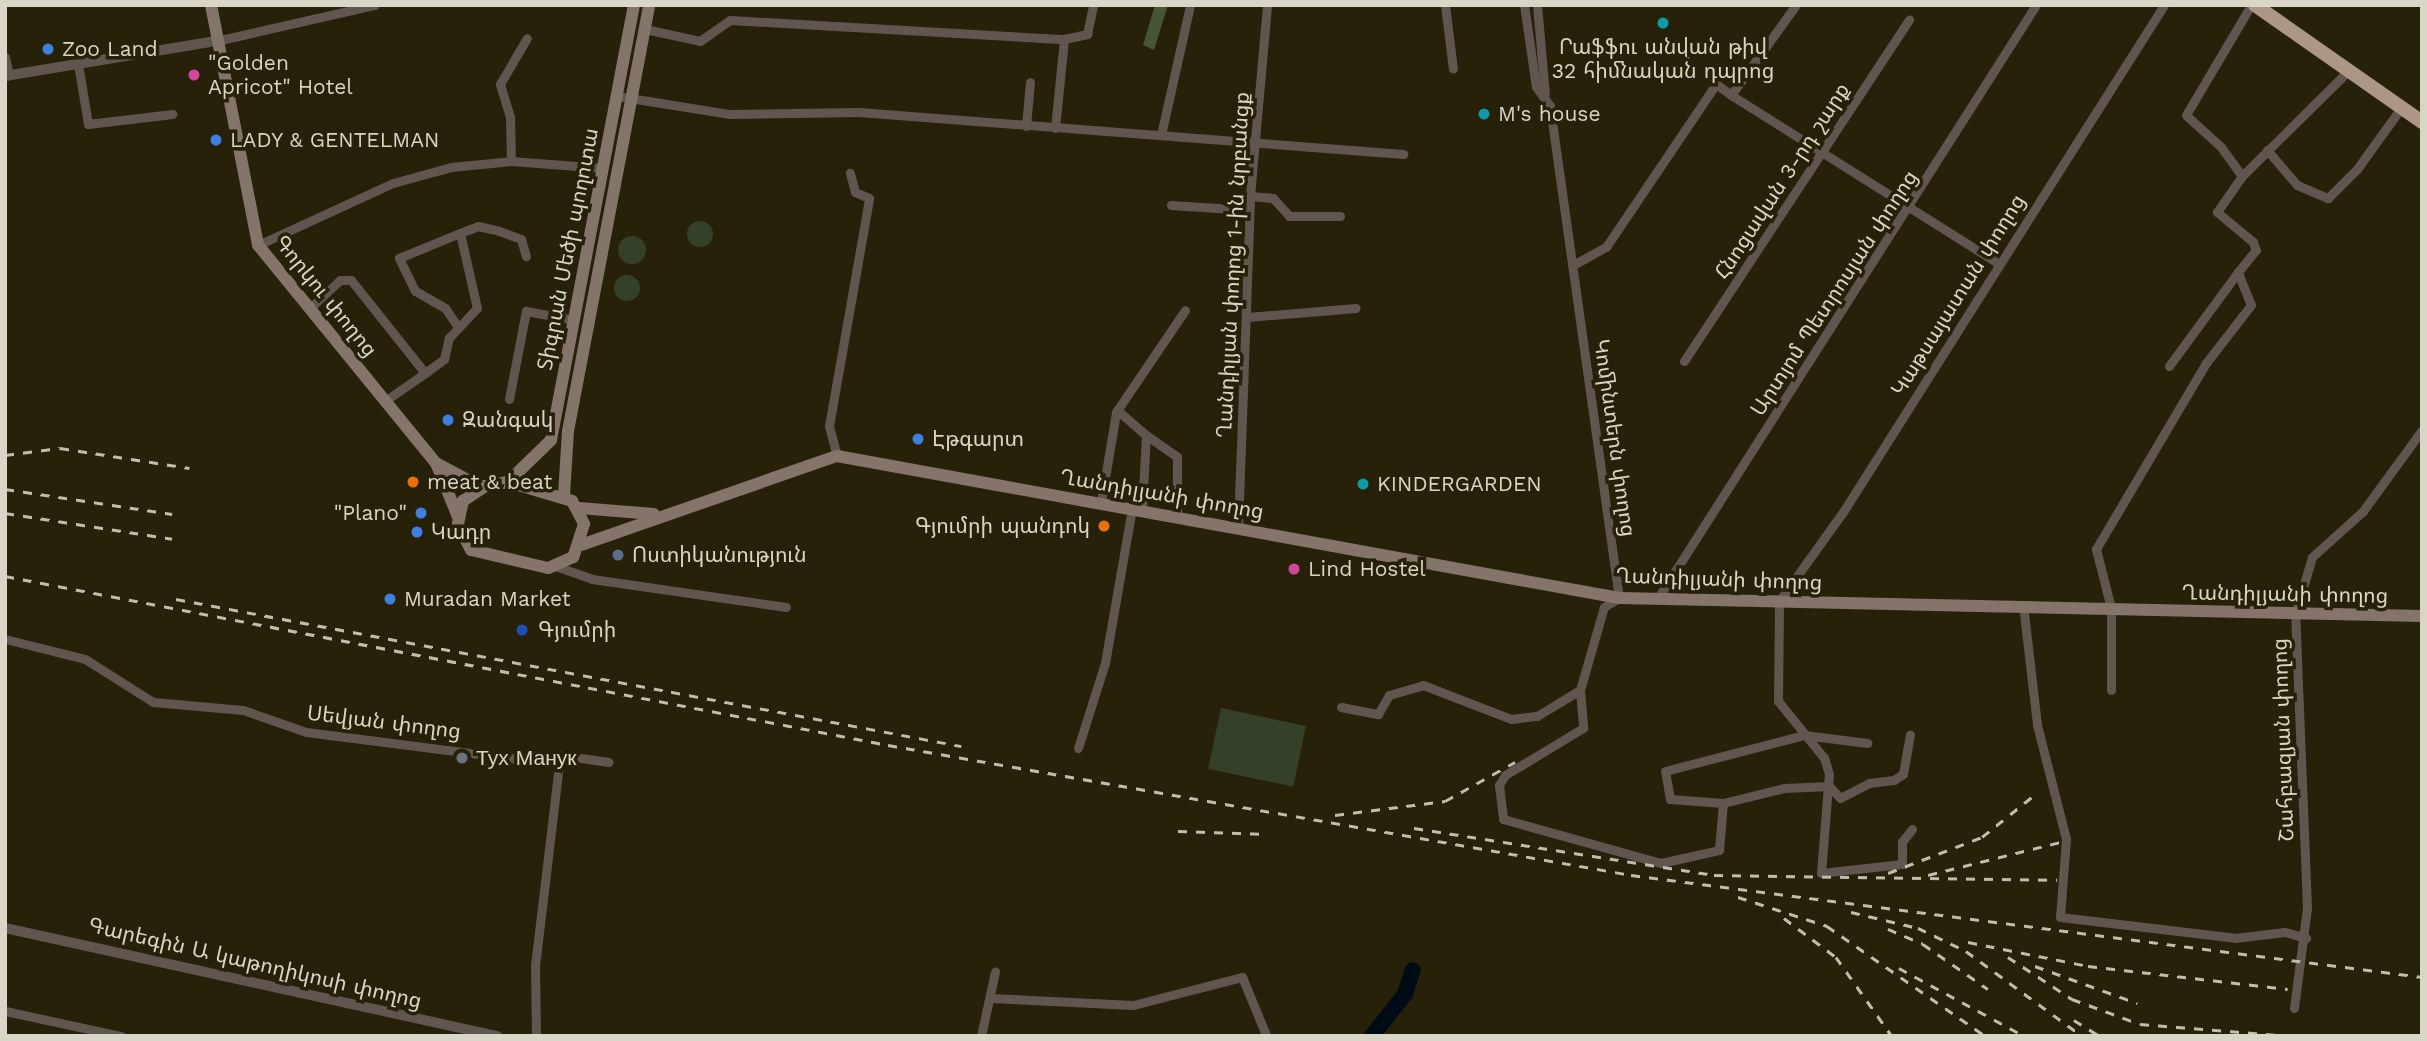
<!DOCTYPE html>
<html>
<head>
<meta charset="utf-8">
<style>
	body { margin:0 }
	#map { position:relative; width:2427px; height:1041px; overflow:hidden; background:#27210a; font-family:"Work Sans","Noto Sans Armenian",sans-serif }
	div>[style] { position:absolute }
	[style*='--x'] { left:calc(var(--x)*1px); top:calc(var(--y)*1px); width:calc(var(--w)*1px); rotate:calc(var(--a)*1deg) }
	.green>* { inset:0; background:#354028; transform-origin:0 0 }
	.round { border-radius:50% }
	.forest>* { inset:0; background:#465534 }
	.river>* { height:16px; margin:-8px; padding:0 8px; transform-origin:8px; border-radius:8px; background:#000c15 }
	.minor>* { height:9px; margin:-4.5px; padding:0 4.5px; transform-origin:4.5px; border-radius:4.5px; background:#60564f }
	.tertiary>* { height:10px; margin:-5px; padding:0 5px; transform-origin:5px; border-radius:5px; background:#60564f }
	.secondary>* { height:12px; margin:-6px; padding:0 6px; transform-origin:6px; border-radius:6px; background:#847469 }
	.trunk>* { height:14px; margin:-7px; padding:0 7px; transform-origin:7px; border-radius:7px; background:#ac9686 }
	.rail>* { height:2.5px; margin-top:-1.25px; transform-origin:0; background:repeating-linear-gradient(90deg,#c1bcad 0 9px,transparent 0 18px) }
	.dots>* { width:19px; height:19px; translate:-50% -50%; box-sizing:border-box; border:4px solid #27210a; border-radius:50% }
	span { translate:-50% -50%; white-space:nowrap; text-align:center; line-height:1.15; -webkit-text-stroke:7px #27210a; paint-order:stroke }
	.poi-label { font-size:21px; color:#d9d5c7 }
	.left { translate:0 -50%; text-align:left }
	.right { translate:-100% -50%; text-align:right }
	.street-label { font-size:21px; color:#d9d5c7 }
	.frame { position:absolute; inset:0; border:7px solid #d9d5c7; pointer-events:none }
</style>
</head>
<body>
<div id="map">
	<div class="green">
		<i class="round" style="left:687px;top:221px;width:26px;height:26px"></i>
		<i class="round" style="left:618px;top:236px;width:28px;height:28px"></i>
		<i class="round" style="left:614px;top:275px;width:26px;height:26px"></i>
		<i style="left:1221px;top:708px;width:87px;height:62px;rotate:12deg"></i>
	</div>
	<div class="forest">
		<i style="clip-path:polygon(1155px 5px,1168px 5px,1154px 50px,1143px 45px)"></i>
	</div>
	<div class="river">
		<i style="--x:1372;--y:1036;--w:53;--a:-51.8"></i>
		<i style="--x:1405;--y:994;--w:25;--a:-72"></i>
	</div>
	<div class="minor">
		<i style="--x:1445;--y:5;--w:64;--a:82.9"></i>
		<i style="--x:1537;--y:5;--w:89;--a:84.9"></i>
		<i style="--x:645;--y:29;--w:56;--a:12.3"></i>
		<i style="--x:700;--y:41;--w:37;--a:-35"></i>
		<i style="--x:730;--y:20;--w:335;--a:3.3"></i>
		<i style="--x:1064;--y:39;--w:24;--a:-12"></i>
		<i style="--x:1087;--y:34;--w:30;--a:-78"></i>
		<i style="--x:216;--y:41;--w:163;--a:-12.8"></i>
		<i style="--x:5;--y:57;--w:19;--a:78"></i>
		<i style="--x:78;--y:64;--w:61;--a:80.5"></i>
		<i style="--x:88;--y:124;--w:85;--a:-6.8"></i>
		<i style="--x:1731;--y:95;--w:315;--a:32.2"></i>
		<i style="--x:617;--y:96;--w:113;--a:9.1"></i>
		<i style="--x:729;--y:114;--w:130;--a:-0.9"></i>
		<i style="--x:859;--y:112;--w:546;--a:4.41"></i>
		<i style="--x:1026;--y:126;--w:44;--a:-84.8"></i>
		<i style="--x:1055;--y:128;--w:89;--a:-84.2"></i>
		<i style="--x:1161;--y:135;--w:133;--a:-77.4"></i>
		<i style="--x:2267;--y:150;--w:46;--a:49.4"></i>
		<i style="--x:2297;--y:185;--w:34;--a:23"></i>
		<i style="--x:2328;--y:198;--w:41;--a:-45"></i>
		<i style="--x:2357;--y:169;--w:75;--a:-54.2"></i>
		<i style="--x:511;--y:161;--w:44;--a:-91.3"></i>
		<i style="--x:510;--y:117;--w:34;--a:-107"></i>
		<i style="--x:500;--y:84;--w:53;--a:-59.6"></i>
		<i style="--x:2242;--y:176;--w:36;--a:-126"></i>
		<i style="--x:2221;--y:147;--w:47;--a:-137.6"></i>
		<i style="--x:2186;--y:115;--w:128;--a:-59.4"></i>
		<i style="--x:1250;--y:196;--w:23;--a:5"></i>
		<i style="--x:1273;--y:198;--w:24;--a:48"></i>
		<i style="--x:1289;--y:216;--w:51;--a:0"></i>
		<i style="--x:1171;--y:205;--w:78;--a:3.7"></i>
		<i style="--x:258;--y:245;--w:149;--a:-24.7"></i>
		<i style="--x:393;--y:183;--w:60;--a:-15.4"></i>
		<i style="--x:451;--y:167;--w:60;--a:-5.7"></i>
		<i style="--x:511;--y:161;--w:92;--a:4.4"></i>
		<i style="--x:1573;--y:265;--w:38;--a:-29"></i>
		<i style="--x:1606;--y:247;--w:197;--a:-56"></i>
		<i style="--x:1716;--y:84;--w:19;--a:36"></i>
		<i style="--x:1731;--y:95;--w:111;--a:-54.2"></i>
		<i style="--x:310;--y:308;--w:41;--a:-43"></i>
		<i style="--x:340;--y:280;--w:11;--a:0"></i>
		<i style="--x:351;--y:280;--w:119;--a:51.5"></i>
		<i style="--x:425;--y:373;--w:49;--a:145"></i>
		<i style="--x:1247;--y:317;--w:109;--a:-4.7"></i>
		<i style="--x:458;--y:327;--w:23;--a:-124"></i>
		<i style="--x:445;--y:308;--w:34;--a:-150"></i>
		<i style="--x:415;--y:291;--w:37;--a:-116"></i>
		<i style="--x:399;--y:258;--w:66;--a:-22.3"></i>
		<i style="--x:1684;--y:361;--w:409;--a:-56.6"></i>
		<i style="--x:2169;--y:366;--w:117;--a:-53.7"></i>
		<i style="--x:425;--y:373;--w:24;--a:-36"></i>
		<i style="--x:444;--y:359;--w:22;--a:-77"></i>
		<i style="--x:449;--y:338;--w:41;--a:-47"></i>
		<i style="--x:477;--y:308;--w:77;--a:-102.8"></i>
		<i style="--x:460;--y:233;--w:19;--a:-21"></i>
		<i style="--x:478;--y:226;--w:22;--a:13"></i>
		<i style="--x:499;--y:231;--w:23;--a:20"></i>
		<i style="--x:521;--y:239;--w:18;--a:74"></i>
		<i style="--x:509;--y:399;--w:90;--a:-79.1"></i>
		<i style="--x:526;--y:311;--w:49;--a:10.6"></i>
		<i style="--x:1117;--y:410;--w:38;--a:41"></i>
		<i style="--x:1146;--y:435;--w:75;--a:93.1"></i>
		<i style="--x:1146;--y:435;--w:38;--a:35"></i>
		<i style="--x:1177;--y:457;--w:59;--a:90"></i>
		<i style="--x:837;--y:456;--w:31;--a:-105"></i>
		<i style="--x:829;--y:426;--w:231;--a:-80"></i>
		<i style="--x:869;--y:198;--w:15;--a:-157"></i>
		<i style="--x:855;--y:192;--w:20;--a:-105"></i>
		<i style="--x:1101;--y:502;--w:91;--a:-80.5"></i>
		<i style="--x:1116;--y:412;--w:123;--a:-55.9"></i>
		<i style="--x:1238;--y:527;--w:331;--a:-87.9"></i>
		<i style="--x:1250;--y:196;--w:192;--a:-84.9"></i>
		<i style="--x:558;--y:567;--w:36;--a:19"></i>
		<i style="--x:592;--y:579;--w:196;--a:8.2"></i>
		<i style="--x:1658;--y:598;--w:703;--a:-57.49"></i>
		<i style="--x:2023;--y:605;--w:121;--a:83.3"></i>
		<i style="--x:2037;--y:725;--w:118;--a:75.7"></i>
		<i style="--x:2066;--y:839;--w:78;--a:94.4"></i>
		<i style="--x:2060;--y:917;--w:176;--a:6.8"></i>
		<i style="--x:2235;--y:938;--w:50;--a:-6.8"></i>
		<i style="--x:2285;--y:932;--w:22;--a:16"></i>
		<i style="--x:5;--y:639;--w:82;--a:14"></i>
		<i style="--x:85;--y:659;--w:80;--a:32.3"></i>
		<i style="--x:153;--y:702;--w:90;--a:5.1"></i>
		<i style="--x:243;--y:710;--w:67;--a:19.2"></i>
		<i style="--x:306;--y:732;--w:213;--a:7.3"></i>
		<i style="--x:517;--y:759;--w:43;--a:-5.3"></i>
		<i style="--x:560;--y:755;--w:49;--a:8.3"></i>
		<i style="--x:1580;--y:690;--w:38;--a:85"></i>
		<i style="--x:1583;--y:728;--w:91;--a:148.9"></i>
		<i style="--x:1505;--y:775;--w:12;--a:121"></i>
		<i style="--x:1499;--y:785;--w:34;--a:83"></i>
		<i style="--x:1503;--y:819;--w:164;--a:15.6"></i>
		<i style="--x:1661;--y:863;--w:59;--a:-12.6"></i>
		<i style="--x:1719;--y:850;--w:47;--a:-85.1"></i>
		<i style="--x:1723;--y:803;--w:63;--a:-13.8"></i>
		<i style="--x:1784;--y:788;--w:45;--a:-2.5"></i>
		<i style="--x:1829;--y:786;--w:16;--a:47"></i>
		<i style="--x:1840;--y:798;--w:33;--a:-27"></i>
		<i style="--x:1869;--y:783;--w:25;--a:-7"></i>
		<i style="--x:1894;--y:780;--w:11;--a:-34"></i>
		<i style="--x:1903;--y:774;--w:40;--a:-80"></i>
		<i style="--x:2111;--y:690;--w:82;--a:-90"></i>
		<i style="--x:2111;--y:608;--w:61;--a:-104.3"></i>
		<i style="--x:2096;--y:549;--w:216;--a:-59.4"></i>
		<i style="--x:2206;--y:363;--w:73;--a:-52.2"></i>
		<i style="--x:2251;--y:305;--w:35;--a:-112"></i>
		<i style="--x:2238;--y:272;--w:28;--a:-51"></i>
		<i style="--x:2256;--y:250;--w:9;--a:-111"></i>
		<i style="--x:2253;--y:242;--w:47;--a:-140.2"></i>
		<i style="--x:2217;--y:212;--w:44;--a:-55.2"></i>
		<i style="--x:2242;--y:176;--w:149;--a:-44.7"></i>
		<i style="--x:1341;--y:707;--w:38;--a:11"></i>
		<i style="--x:1378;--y:714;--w:22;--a:-60"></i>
		<i style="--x:1389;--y:695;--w:35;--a:-16"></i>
		<i style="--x:1423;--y:685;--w:94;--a:21.1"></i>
		<i style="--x:1511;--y:719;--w:26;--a:-7"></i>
		<i style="--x:1537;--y:716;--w:50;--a:-31.2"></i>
		<i style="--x:1580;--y:690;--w:86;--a:-73.9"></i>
		<i style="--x:1604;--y:607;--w:17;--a:-31"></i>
		<i style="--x:1619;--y:598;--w:497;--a:-98"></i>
		<i style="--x:1550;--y:106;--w:24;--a:-126"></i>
		<i style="--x:1536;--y:87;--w:83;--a:-98.3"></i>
		<i style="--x:1078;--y:748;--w:89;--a:-72.4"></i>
		<i style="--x:1105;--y:663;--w:157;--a:-80.1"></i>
		<i style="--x:1723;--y:803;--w:53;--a:-175.7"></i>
		<i style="--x:1670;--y:799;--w:28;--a:-100"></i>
		<i style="--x:1665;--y:771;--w:144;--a:-14.5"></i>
		<i style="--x:1804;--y:735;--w:64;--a:7.2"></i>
		<i style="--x:1912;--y:829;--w:16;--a:128"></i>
		<i style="--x:1902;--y:842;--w:22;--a:90"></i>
		<i style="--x:1902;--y:864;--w:81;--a:173.7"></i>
		<i style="--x:1821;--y:873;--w:99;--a:-85.4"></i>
		<i style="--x:1829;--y:774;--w:17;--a:-107"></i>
		<i style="--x:1824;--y:758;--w:73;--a:-128.9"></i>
		<i style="--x:1778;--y:701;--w:100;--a:-89.4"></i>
		<i style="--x:1779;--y:601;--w:110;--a:-54.3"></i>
		<i style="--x:1843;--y:512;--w:600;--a:-57.66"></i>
		<i style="--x:990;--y:998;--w:143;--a:2.8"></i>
		<i style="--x:1133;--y:1005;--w:113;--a:-14.4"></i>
		<i style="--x:1242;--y:977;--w:63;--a:67.5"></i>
		<i style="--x:2294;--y:1008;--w:101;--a:-82.6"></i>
		<i style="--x:2307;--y:908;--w:293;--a:-92.3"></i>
		<i style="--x:2295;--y:615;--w:60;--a:-73.7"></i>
		<i style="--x:2312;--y:557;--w:69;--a:-42"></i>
		<i style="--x:2363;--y:511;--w:100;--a:-53.9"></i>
		<i style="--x:5;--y:1011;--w:119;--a:12.2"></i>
		<i style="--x:536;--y:1036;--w:70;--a:-90.8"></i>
		<i style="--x:535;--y:966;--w:212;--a:-83.2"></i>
		<i style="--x:981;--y:1036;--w:66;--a:-77.7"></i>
	</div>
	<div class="tertiary">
		<i style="--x:5;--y:76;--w:214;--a:-9.4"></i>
		<i style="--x:5;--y:928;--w:504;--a:12.38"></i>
	</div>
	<div class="secondary">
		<i style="--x:211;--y:5;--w:245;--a:78.9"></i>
		<i style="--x:258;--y:245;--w:281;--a:50.8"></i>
		<i style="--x:436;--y:463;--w:58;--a:67.8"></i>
		<i style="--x:436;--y:463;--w:51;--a:28.1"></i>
		<i style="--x:508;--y:482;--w:60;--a:-44.3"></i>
		<i style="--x:551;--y:440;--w:443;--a:-79.2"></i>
		<i style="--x:508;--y:482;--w:67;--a:16.5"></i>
		<i style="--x:572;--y:501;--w:26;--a:62"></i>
		<i style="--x:584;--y:524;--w:35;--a:108"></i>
		<i style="--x:573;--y:557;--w:27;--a:156"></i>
		<i style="--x:548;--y:568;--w:79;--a:-166.8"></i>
		<i style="--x:471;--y:550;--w:29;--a:-117"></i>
		<i style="--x:458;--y:524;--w:24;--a:-78"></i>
		<i style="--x:463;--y:501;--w:27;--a:-34"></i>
		<i style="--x:485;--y:486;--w:23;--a:-10"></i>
		<i style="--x:564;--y:495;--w:64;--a:-86.4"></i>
		<i style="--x:568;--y:431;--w:434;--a:-79.2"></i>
		<i style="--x:579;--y:508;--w:75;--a:4.6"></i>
		<i style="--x:581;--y:545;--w:271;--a:-19.2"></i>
		<i style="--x:837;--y:456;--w:795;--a:10.29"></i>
		<i style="--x:1619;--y:598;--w:803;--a:1.28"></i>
	</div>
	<div class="trunk">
		<i style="--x:2255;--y:5;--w:204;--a:35"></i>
	</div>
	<div class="rail">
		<i style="--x:5;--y:455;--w:55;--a:-7.3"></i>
		<i style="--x:60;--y:448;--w:131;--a:8.8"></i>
		<i style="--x:5;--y:489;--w:169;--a:8.5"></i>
		<i style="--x:5;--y:513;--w:169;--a:8.8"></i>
		<i style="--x:5;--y:576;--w:899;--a:10.83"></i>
		<i style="--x:888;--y:745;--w:754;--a:9.92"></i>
		<i style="--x:1631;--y:875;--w:798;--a:7.35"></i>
		<i style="--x:176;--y:599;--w:799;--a:10.61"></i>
		<i style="--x:1335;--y:815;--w:111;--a:-7.3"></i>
		<i style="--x:1445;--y:801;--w:80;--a:-29.1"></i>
		<i style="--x:1414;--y:828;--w:304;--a:8.9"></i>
		<i style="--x:1714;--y:875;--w:343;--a:0.8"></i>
		<i style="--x:1178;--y:831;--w:90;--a:1.9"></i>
		<i style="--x:1888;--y:873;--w:101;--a:-21"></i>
		<i style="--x:1982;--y:837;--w:65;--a:-38.8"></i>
		<i style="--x:1928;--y:875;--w:136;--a:-14"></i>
		<i style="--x:1738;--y:897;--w:94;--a:18"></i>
		<i style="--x:1827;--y:926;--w:193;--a:34.8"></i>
		<i style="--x:1851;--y:912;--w:69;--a:13.4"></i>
		<i style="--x:1918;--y:928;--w:53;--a:25.6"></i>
		<i style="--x:1966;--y:951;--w:144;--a:36.2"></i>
		<i style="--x:1784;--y:918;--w:65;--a:36.9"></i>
		<i style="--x:1836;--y:957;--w:97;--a:54.7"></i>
		<i style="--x:1888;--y:929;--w:38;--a:23"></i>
		<i style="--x:1923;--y:944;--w:79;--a:34.7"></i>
		<i style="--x:1968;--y:942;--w:122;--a:11.3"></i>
		<i style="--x:2088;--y:966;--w:201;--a:6.6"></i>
		<i style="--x:2008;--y:957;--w:77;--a:33.3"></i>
		<i style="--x:2072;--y:999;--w:72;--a:20.2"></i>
		<i style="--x:2140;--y:1024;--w:148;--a:4.6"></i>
		<i style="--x:2035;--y:966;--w:109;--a:19.9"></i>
		<i style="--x:1899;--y:968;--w:142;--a:28.5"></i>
		<i style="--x:2074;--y:1020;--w:31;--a:32"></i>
	</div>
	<div class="dots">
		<i style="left:1663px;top:23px;background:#0f9aa8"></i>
		<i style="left:48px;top:49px;background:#3f7fe0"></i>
		<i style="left:194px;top:75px;background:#d1479c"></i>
		<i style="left:1484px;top:114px;background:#0f9aa8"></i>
		<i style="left:216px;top:140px;background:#3f7fe0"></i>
		<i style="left:448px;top:420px;background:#3f7fe0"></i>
		<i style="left:918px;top:439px;background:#3f7fe0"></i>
		<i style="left:413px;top:482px;background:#e8710a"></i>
		<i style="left:1363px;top:484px;background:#0f9aa8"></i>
		<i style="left:421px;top:513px;background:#3f7fe0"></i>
		<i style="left:1104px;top:526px;background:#e8710a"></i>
		<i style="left:417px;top:532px;background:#3f7fe0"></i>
		<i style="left:618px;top:555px;background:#5c6f8a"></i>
		<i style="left:1294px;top:569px;background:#d1479c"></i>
		<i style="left:390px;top:599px;background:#3f7fe0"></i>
		<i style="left:522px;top:630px;background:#1a4fb4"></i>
		<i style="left:462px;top:758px;background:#6b7280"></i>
	</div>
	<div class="poi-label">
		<span style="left:1663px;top:59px">Րաֆֆու անվան թիվ<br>32 հիմնական դպրոց</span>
		<span class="left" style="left:62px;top:49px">Zoo Land</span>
		<span class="left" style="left:208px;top:75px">"Golden<br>Apricot" Hotel</span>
		<span class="left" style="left:1498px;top:114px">M's house</span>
		<span class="left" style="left:230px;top:140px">LADY &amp; GENTELMAN</span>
		<span class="left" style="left:462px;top:420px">Զանգակ</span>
		<span class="left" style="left:932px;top:439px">Էթգարտ</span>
		<span class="left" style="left:427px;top:482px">meat &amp; beat</span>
		<span class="left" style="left:1377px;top:484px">KINDERGARDEN</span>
		<span class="right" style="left:407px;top:513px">"Plano"</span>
		<span class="right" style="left:1090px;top:526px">Գյումրի պանդոկ</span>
		<span class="left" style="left:431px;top:532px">Կադր</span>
		<span class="left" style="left:632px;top:555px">Ոստիկանություն</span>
		<span class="left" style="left:1308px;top:569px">Lind Hostel</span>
		<span class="left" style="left:404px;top:599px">Muradan Market</span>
		<span class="left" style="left:538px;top:630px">Գյումրի</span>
		<span class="left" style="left:476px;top:758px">Тух Манук</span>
	</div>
	<div class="street-label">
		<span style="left:1782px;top:181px;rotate:-57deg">Հնոցավան 3-րդ շարք</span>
		<span style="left:568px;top:249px;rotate:-79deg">Տիգրան Մեծի պողոտա</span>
		<span style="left:1233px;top:265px;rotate:-87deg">Ղանդիլյան փողոց 1-ին նրբանցք</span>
		<span style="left:1834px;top:293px;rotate:-57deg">Արտյոմ Պետրոսյան փողոց</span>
		<span style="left:1958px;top:295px;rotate:-58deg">Կաթսայատան փողոց</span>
		<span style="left:326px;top:296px;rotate:51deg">Գորկու փողոց</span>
		<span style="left:1615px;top:438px;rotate:82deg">Կոմինտերն փողոց</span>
		<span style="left:1162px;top:494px;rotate:10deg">Ղանդիլյանի փողոց</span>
		<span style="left:1719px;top:579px;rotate:2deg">Ղանդիլյանի փողոց</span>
		<span style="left:2285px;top:594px;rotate:1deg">Ղանդիլյանի փողոց</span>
		<span style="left:384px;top:722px;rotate:7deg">Սեվյան փողոց</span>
		<span style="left:2283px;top:740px;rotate:-92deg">Շահբազյան փողոց</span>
		<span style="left:255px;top:963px;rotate:13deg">Գարեգին Ա կաթողիկոսի փողոց</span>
	</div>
	<div class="frame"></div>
</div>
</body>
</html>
